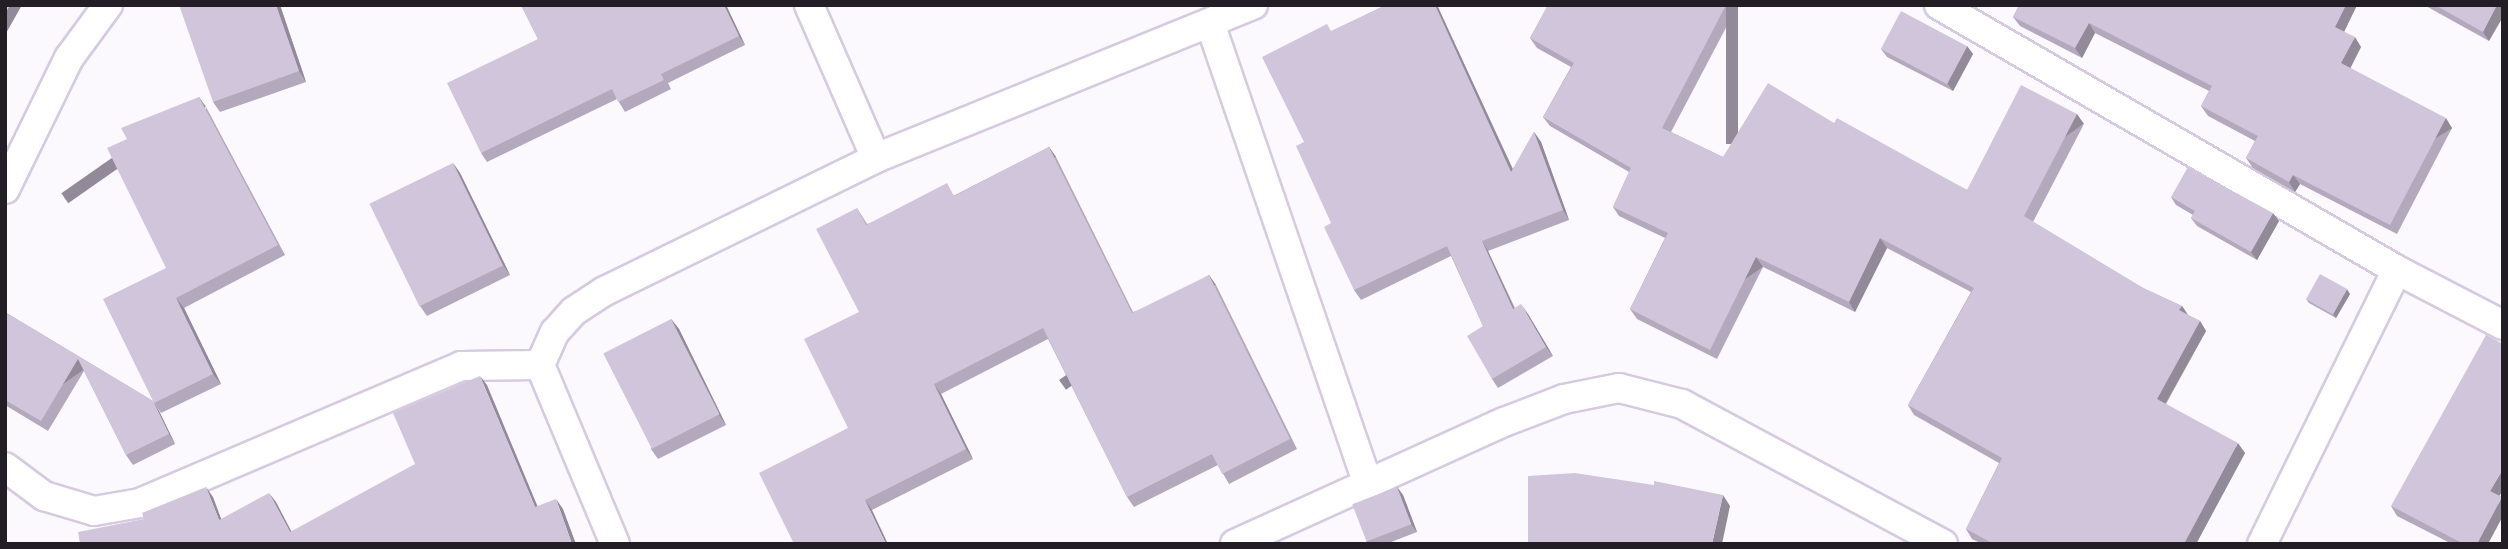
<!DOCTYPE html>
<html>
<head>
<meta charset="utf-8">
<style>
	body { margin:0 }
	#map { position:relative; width:2508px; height:549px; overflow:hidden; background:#fcf9fe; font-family:"Archivo Narrow",sans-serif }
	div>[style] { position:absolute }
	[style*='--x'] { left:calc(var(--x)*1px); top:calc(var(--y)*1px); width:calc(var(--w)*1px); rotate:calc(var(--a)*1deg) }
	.roads { filter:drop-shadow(2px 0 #d6cae0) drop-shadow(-2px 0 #d6cae0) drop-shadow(0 2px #d6cae0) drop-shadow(0 -2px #d6cae0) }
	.minor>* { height:28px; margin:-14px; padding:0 14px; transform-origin:14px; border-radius:14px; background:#fff }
	.wall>* { inset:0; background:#b4a9bc }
	.shaded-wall>* { inset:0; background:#928a99; transform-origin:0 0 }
	.building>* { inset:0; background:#d1c5db; transform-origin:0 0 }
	span { translate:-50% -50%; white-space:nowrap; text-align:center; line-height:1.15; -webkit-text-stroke:5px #fff; paint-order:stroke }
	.frame { position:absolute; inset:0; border:7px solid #231e26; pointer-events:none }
</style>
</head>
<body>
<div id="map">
	<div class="roads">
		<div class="minor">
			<i style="--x:809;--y:5;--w:167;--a:66.4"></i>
			<i style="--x:1939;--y:5;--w:529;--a:30.05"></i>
			<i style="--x:2397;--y:270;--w:119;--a:27.4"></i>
			<i style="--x:1210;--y:23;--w:484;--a:71.1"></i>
			<i style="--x:5;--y:189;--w:146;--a:-64"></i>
			<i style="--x:69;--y:58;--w:66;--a:-53.7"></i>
			<i style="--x:5;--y:467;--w:49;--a:36.6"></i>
			<i style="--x:44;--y:496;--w:52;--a:16.7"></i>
			<i style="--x:94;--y:511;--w:47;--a:-9.9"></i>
			<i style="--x:140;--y:503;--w:349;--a:-23.1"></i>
			<i style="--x:461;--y:366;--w:79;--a:-0.7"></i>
			<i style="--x:615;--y:544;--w:194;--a:-112.7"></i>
			<i style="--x:540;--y:365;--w:36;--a:-66"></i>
			<i style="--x:555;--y:332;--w:28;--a:-48"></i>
			<i style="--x:574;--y:311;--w:37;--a:-33"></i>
			<i style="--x:605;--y:291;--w:302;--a:-26.1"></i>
			<i style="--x:876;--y:158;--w:407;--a:-22.1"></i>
			<i style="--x:1235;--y:544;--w:295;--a:-24.4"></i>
			<i style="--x:1504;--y:422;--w:64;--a:-21"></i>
			<i style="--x:1564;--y:399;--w:56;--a:-11.3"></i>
			<i style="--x:1619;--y:388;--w:65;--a:14.3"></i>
			<i style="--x:1682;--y:404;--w:296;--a:28.2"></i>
			<i style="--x:2262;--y:544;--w:305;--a:-63.8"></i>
		</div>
	</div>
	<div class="wall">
		<i style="clip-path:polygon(280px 5px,306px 82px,220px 112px,213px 102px)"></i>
		<i style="clip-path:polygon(521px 5px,726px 5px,745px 45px,668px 83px,671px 89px,625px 112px,617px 99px,487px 162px,481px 153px,538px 39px)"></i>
		<i style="clip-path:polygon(1386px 5px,1437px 5px,1513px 169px,1534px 132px,1541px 142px,1569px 220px,1488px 251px,1515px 308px,1528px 314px,1553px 356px,1498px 388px,1492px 379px,1483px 326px,1451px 256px,1361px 300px,1354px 290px,1304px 142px,1332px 31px)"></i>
		<i style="clip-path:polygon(1548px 5px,1738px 5px,1671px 132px,1723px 157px,1834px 123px,1967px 190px,2084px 124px,2033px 222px,2143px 288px,2182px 306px,2188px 315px,2200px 321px,2206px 331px,2166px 404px,2245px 453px,2196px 544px,1982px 544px,1972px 539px,1966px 529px,1999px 463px,1914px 415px,1908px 405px,1971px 292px,1887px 248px,1855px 312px,1763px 267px,1717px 359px,1637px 319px,1630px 309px,1665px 238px,1619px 216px,1613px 207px,1629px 172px,1550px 126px,1543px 117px,1571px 67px,1537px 48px,1530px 38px)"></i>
		<i style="clip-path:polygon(2019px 5px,2357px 5px,2344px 32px,2361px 47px,2350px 68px,2452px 128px,2397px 234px,2300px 184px,2295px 192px,2253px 168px,2246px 158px,2255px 141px,2208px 116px,2201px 106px,2209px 91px,2095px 33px,2082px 58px,2020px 26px,2013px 17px)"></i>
		<i style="clip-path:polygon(2424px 5px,2503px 5px,2489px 41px)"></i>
		<i style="clip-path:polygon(1967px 46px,1973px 54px,1953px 91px,1887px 57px,1881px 49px)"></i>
		<i style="clip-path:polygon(206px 107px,285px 255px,184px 308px,221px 384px,161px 413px,154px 403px,166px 268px)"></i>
		<i style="clip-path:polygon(1049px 147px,1056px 157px,1133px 312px,1216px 285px,1297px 449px,1229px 484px,1218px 465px,1134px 507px,1127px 497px,1048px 339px,941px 394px,973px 459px,872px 510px,794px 544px,848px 428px,859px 312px,857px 208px,867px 224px,955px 195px)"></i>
		<i style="clip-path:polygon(453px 163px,460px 173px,510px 275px,427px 316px,420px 306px)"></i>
		<i style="clip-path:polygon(2171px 197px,2279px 221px,2257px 260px,2197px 226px,2191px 218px,2193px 215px,2176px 205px)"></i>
		<i style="clip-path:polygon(2350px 294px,2336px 318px,2309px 303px,2306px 299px)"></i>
		<i style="clip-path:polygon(5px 312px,153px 401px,159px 411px,175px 444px,133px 465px,126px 455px,84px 371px,48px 431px,5px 405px)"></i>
		<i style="clip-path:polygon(671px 319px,679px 329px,726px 425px,658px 459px,651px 449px)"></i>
		<i style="clip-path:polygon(1397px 487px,1403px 495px,1417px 532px,1386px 544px,1368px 544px,1366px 542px)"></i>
		<i style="clip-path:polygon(2500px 496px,2488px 544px,2452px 544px,2397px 516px,2391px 506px)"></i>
	</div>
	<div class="shaded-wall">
		<i style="clip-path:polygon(10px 5px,22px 5px,5px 35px,5px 13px)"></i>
		<i style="clip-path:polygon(276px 5px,280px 5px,306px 82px,299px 71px)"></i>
		<i style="clip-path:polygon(724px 5px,726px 5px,745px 45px,739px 36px)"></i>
		<i style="clip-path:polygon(1435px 5px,1437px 5px,1518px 181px,1511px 172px)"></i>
		<i style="left:1726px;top:5px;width:12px;height:139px"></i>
		<i style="clip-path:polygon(2346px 5px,2357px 5px,2342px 36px,2335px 27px)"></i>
		<i style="clip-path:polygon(2497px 5px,2503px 5px,2503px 17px,2489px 41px,2483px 32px)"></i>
		<i style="clip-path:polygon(2089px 23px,2095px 33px,2082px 58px,2075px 48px)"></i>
		<i style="clip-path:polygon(2355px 37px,2361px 47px,2348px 73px,2341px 63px)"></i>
		<i style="clip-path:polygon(1967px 46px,1973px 54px,1953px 91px,1947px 83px)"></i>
		<i style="left:199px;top:97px;width:12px;height:168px;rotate:55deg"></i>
		<i style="left:2077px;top:114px;width:12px;height:115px;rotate:55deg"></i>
		<i style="left:2446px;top:118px;width:12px;height:121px;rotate:59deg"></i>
		<i style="clip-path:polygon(1534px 132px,1541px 142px,1569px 220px,1563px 210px)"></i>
		<i style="left:1049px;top:147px;width:12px;height:186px;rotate:55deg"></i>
		<i style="clip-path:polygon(453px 163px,460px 173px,510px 275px,503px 265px)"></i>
		<i style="clip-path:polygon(2293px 175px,2300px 184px,2295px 192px,2289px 182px)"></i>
		<i style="clip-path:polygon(2273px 213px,2279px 221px,2257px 260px,2251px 252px)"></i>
		<i style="clip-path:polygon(1880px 238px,1887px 248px,1855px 312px,1849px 302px)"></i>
		<i style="clip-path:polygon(1482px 241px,1488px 251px,1519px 319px,1513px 309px)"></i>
		<i style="left:1756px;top:257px;width:12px;height:104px;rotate:55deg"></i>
		<i style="left:1209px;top:275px;width:12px;height:183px;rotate:55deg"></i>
		<i style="clip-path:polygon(2347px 289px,2350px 294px,2336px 318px,2333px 314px)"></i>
		<i style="clip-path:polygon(176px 298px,184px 308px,221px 384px,213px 374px)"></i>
		<i style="clip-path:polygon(1521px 304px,1528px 314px,1553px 356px,1546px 347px)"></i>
		<i style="clip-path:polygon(2182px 306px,2188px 315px,2179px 310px)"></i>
		<i style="clip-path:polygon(671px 319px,679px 329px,726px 425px,719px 415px)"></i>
		<i style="clip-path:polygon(2200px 321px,2206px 331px,2163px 408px,2157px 399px)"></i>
		<i style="left:78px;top:359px;width:12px;height:72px;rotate:55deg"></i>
		<i style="clip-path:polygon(480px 376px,487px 385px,542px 517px,535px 507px)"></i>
		<i style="clip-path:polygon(934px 384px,941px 394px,973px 459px,966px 449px)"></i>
		<i style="clip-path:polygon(153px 401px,159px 411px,175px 444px,169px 434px)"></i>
		<i style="clip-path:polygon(2238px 443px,2245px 453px,2196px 544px,2186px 544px,2185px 542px)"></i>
		<i style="clip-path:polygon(2503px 469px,2503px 490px,2497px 500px,2490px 491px)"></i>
		<i style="clip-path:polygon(206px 487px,213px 497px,225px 529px,219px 520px)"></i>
		<i style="clip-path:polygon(1397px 487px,1403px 495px,1417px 532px,1411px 524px)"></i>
		<i style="clip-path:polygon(269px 493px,276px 502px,297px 542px,290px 532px)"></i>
		<i style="clip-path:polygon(1723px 495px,1730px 506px,1722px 544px,1712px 544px)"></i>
		<i style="clip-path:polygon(2502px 497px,2503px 499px,2503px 516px,2488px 544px,2477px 544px)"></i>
		<i style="clip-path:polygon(556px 499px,563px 509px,576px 544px,572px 544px)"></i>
		<i style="clip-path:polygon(865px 500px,872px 510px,888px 544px,886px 544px)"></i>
	</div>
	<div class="building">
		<i style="clip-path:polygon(5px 5px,10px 5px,5px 13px)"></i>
		<i style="clip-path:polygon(179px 5px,276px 5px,299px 71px,213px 102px)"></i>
		<i style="clip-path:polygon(521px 5px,724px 5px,739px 36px,661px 74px,664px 80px,618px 102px,612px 89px,481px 153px,447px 83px,538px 39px)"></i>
		<i style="clip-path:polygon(1386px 5px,1435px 5px,1511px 172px,1534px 132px,1563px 210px,1482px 241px,1513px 309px,1521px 304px,1546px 347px,1492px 379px,1467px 336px,1483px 326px,1447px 246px,1354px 290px,1324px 227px,1331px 223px,1296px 146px,1304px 142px,1262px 57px,1327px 24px,1331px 31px)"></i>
		<i style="clip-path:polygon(1548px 5px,1726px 5px,1662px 128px,1723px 157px,1768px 83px,1834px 123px,1837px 118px,1967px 190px,2021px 85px,2077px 114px,2024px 216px,2143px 288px,2182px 306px,2179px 310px,2200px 321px,2157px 399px,2238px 443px,2185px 542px,2188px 544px,1994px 544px,1966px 529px,2002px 458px,1908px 405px,1974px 288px,1880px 238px,1849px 302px,1756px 257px,1710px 350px,1630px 309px,1668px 233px,1613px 207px,1631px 168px,1543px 117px,1574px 63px,1530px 38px)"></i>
		<i style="clip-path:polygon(2019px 5px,2346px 5px,2335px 27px,2355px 37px,2341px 63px,2446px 118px,2390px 225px,2293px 175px,2289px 182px,2246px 158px,2258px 136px,2201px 106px,2212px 86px,2089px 23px,2075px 48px,2013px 17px)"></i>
		<i style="clip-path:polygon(2435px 5px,2497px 5px,2483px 32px)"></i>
		<i style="left:1901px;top:11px;width:75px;height:43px;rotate:28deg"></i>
		<i style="clip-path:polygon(199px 97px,278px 245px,176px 298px,213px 374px,154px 403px,103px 299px,166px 268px,107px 148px,127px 139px,121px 128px)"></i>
		<i style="clip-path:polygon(1049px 147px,1132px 313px,1209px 275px,1290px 439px,1222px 474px,1212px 454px,1127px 497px,1043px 328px,934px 384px,966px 449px,865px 500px,886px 544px,794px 544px,759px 473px,848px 428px,804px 339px,859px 312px,816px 229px,857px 208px,866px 225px,947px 183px,954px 196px)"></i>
		<i style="left:453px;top:163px;width:114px;height:93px;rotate:64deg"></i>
		<i style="clip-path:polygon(2188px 167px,2273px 213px,2251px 252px,2191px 218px,2195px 211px,2171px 197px)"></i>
		<i style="left:2320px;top:274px;width:31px;height:29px;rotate:29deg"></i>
		<i style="clip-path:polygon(5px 312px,153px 401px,169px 434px,126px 455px,78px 359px,41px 421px,5px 400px)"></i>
		<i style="left:671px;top:319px;width:107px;height:76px;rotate:63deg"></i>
		<i style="clip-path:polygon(2486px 335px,2503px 344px,2503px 469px,2490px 491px,2502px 497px,2477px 544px,2464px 544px,2391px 506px)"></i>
		<i style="clip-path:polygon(480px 376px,535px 507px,556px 499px,572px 544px,80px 544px,78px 532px,144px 519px,142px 513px,206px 487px,219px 520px,269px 493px,290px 532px,415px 464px,393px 413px)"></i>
		<i style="clip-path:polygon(1575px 473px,1654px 485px,1654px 481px,1723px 495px,1712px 544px,1528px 544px,1528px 476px)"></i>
		<i style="left:1397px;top:487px;width:40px;height:48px;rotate:69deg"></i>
	</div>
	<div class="frame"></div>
</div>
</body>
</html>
